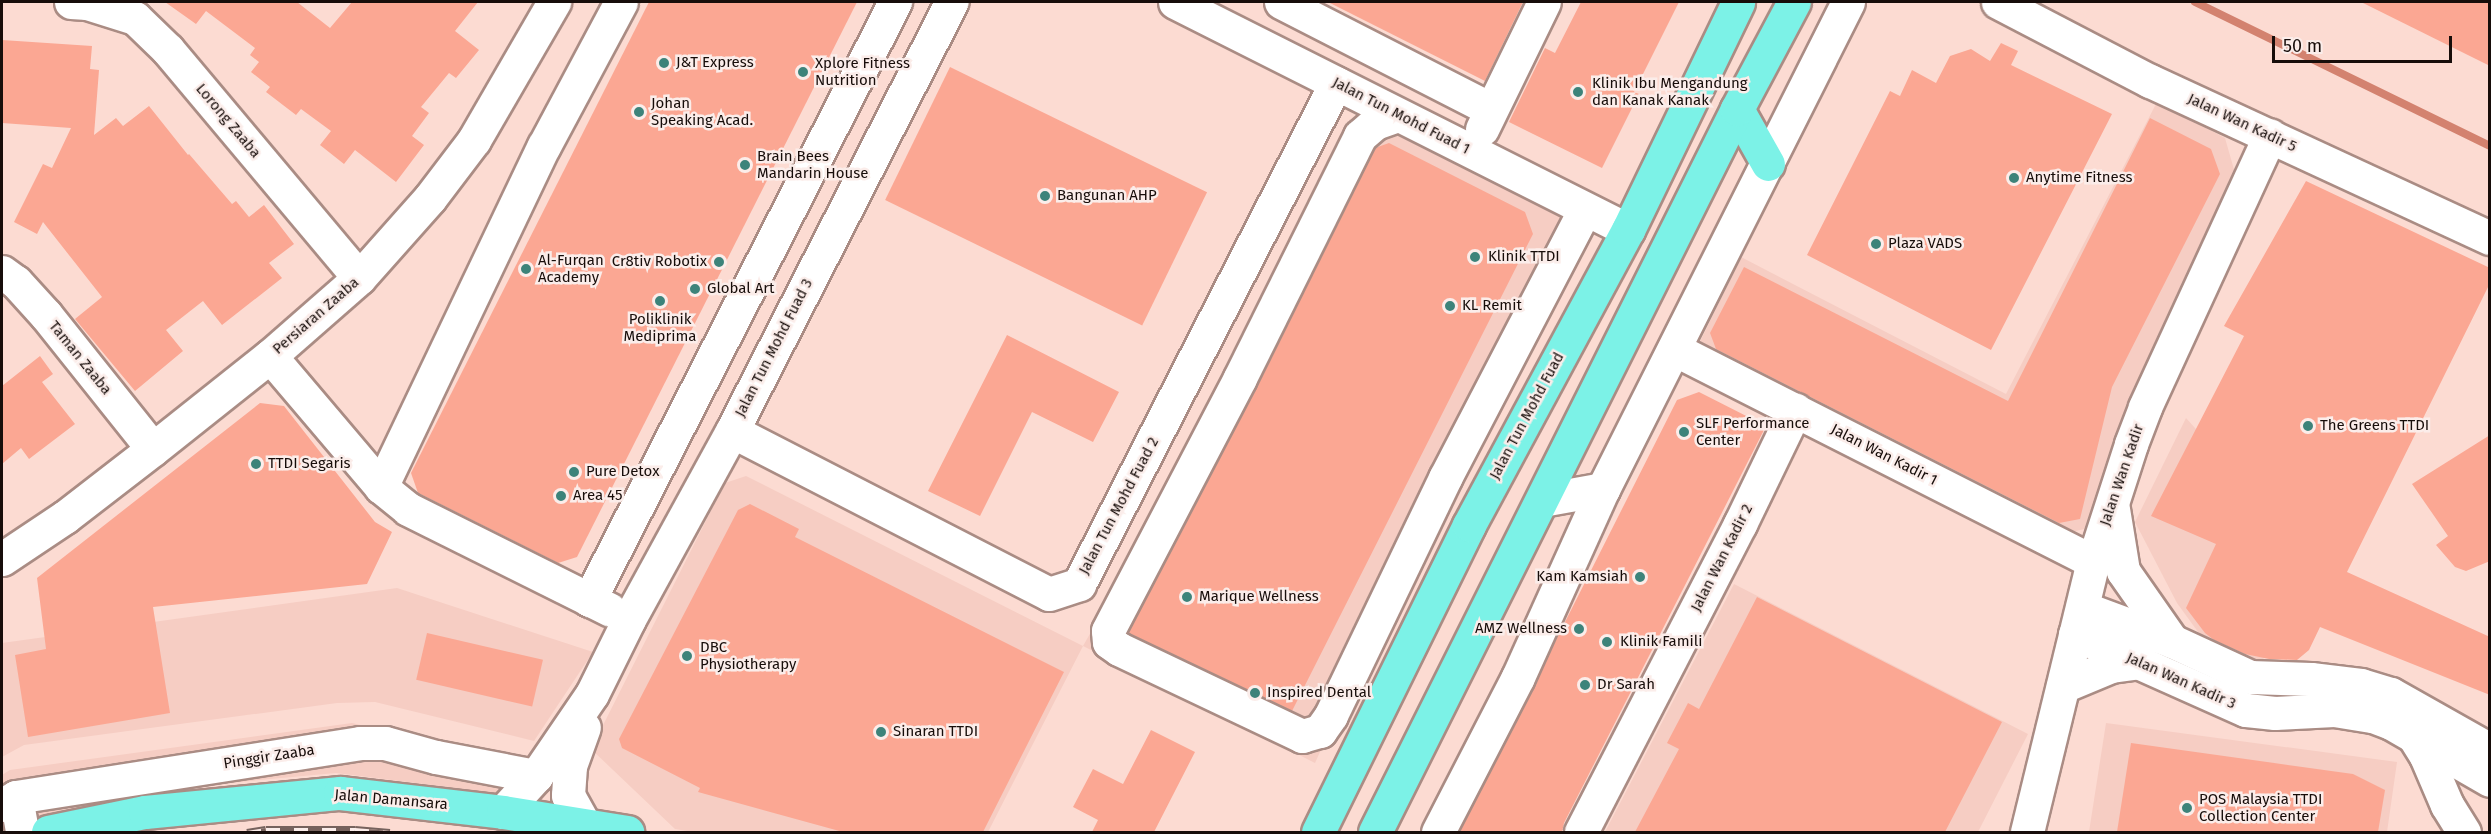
<!DOCTYPE html>
<html>
<head>
<meta charset="utf-8">
<style>
	body { margin:0 }
	#map { position:relative; width:2491px; height:834px; overflow:hidden; background:#fcdbd2; font-family:"Fira Sans",sans-serif }
	div>[style] { position:absolute }
	[style*='--x'] { left:calc(var(--x)*1px); top:calc(var(--y)*1px); width:calc(var(--w)*1px); rotate:calc(var(--a)*1deg) }
	.built>* { inset:0; background:#f6cdc3 }
	.stream>* { height:8px; margin:-4px; padding:0 4px; transform-origin:4px; border-radius:4px; background:#d3826f }
	.building>* { inset:0; background:#fba793; transform-origin:0 0 }
	.roads { filter:drop-shadow(2px 0 #aa8c84) drop-shadow(-2px 0 #aa8c84) drop-shadow(0 2px #aa8c84) drop-shadow(0 -2px #aa8c84) }
	.minor>* { height:33px; margin:-16.5px; padding:0 16.5px; transform-origin:16.5px; border-radius:16.5px; background:#fff }
	.major>* { height:33px; margin:-16.5px; padding:0 16.5px; transform-origin:16.5px; border-radius:16.5px; background:#7cf2e7 }
	.rail>* { height:7px; margin-top:-3.5px; transform-origin:0; background:repeating-linear-gradient(90deg,#fbedea 0 14px,#76625d 0 28px); box-sizing:border-box; border-block:2px solid #76625d }
	.dots>* { width:16px; height:16px; translate:-50% -50%; box-sizing:border-box; border:3px solid #fbedea; border-radius:50% }
	span { translate:-50% -50%; white-space:nowrap; text-align:center; line-height:1.15; -webkit-text-stroke:5px #fbedea; paint-order:stroke }
	.poi-label { font-size:15px; color:#170d0a }
	.left { translate:0 -50%; text-align:left }
	.right { translate:-100% -50%; text-align:right }
	.street-label { font-size:15px; color:#170d0a }
	.frame { position:absolute; inset:0; border:3px solid #170d0a; pointer-events:none }
	.scale { position:absolute; left:2272px; top:36px; width:180px; height:27px; box-sizing:border-box; border:3px solid #170d0a; border-top:0; padding-left:8px; font-size:18px; line-height:21px; white-space:nowrap; color:#170d0a; -webkit-text-stroke:4px #fbedea; paint-order:stroke }
</style>
</head>
<body>
<div id="map">
	<div class="built">
		<i style="clip-path:polygon(2157px 102px,2225px 138px,2235px 173px,2088px 528px,2060px 535px,1696px 350px,1741px 257px,2006px 394px)"></i>
		<i style="clip-path:polygon(1397px 130px,1563px 215px,1315px 763px,1083px 646px,988px 832px,693px 832px,675px 829px,591px 749px,725px 483px,746px 476px,1083px 646px,1374px 136px)"></i>
		<i style="clip-path:polygon(2186px 418px,2240px 478px,2282px 616px,2259px 669px,2209px 647px,2177px 603px,2135px 522px)"></i>
		<i style="clip-path:polygon(1734px 584px,2028px 734px,1978px 832px,1605px 832px)"></i>
		<i style="clip-path:polygon(397px 588px,593px 652px,534px 741px,375px 702px,337px 703px,24px 745px,2px 757px,2px 643px)"></i>
		<i style="clip-path:polygon(352px 723px,517px 762px,502px 794px,336px 773px,185px 787px,2px 824px,2px 775px,10px 770px)"></i>
		<i style="clip-path:polygon(2106px 723px,2397px 762px,2387px 832px,2089px 832px)"></i>
	</div>
	<div class="stream">
		<i style="--x:2195;--y:2;--w:328;--a:26"></i>
	</div>
	<div class="building">
		<i style="clip-path:polygon(165px 2px,297px 2px,330px 28px,352px 2px,478px 2px,455px 31px,479px 50px,456px 78px,449px 73px,421px 107px,429px 113px,412px 136px,424px 145px,396px 182px,355px 150px,344px 164px,320px 145px,331px 131px,301px 109px,296px 115px,266px 92px,270px 87px,251px 72px,259px 62px,250px 55px,255px 48px,206px 11px,196px 24px)"></i>
		<i style="clip-path:polygon(649px 2px,857px 2px,577px 557px,558px 563px,418px 493px,411px 473px)"></i>
		<i style="clip-path:polygon(1328px 2px,1523px 2px,1485px 81px)"></i>
		<i style="clip-path:polygon(1581px 2px,1679px 2px,1634px 92px,1639px 94px,1602px 168px,1509px 122px,1545px 48px,1555px 53px)"></i>
		<i style="clip-path:polygon(2361px 2px,2490px 2px,2490px 66px)"></i>
		<i style="clip-path:polygon(2px 40px,92px 46px,90px 69px,99px 70px,94px 135px,116px 118px,123px 126px,149px 106px,188px 155px,189px 154px,232px 204px,236px 201px,249px 217px,264px 205px,294px 244px,269px 263px,282px 278px,222px 325px,203px 301px,166px 330px,183px 351px,135px 391px,75px 319px,102px 297px,43px 222px,37px 234px,14px 222px,43px 164px,52px 168px,71px 128px,2px 123px)"></i>
		<i style="clip-path:polygon(2001px 43px,2018px 51px,2011px 65px,2112px 114px,1991px 350px,1807px 255px,1890px 91px,1900px 96px,1912px 70px,1936px 83px,1950px 56px,1971px 49px,1990px 61px)"></i>
		<i style="left:950px;top:67px;width:286px;height:148px;rotate:26deg"></i>
		<i style="clip-path:polygon(2150px 118px,2211px 149px,2220px 174px,2112px 387px,2080px 519px,2059px 523px,1716px 349px,1710px 333px,1744px 267px,2008px 401px)"></i>
		<i style="clip-path:polygon(1389px 143px,1525px 212px,1533px 234px,1292px 711px,1128px 633px,1257px 387px,1375px 148px)"></i>
		<i style="clip-path:polygon(2306px 181px,2490px 268px,2490px 283px,2347px 572px,2490px 637px,2490px 695px,2320px 627px,2309px 650px,2297px 660px,2269px 659px,2245px 654px,2214px 640px,2205px 633px,2186px 608px,2216px 544px,2151px 516px,2244px 336px,2224px 326px)"></i>
		<i style="clip-path:polygon(1007px 335px,1119px 392px,1093px 442px,1032px 412px,980px 516px,928px 491px)"></i>
		<i style="clip-path:polygon(40px 356px,53px 374px,42px 382px,75px 424px,29px 459px,21px 448px,2px 464px,2px 386px)"></i>
		<i style="clip-path:polygon(1699px 392px,1766px 426px,1564px 823px,1562px 832px,1459px 832px,1677px 400px)"></i>
		<i style="clip-path:polygon(260px 403px,284px 406px,375px 522px,392px 532px,367px 584px,153px 607px,170px 713px,28px 737px,15px 655px,46px 649px,37px 578px)"></i>
		<i style="clip-path:polygon(2490px 435px,2490px 561px,2466px 571px,2455px 567px,2436px 545px,2448px 536px,2412px 484px)"></i>
		<i style="clip-path:polygon(750px 504px,799px 529px,795px 537px,1064px 672px,983px 832px,843px 832px,698px 792px,700px 788px,622px 748px,619px 739px,738px 510px)"></i>
		<i style="clip-path:polygon(1757px 597px,2002px 722px,1945px 832px,1635px 832px,1679px 749px,1667px 743px,1688px 703px,1699px 709px)"></i>
		<i style="left:427px;top:633px;width:119px;height:48px;rotate:13deg"></i>
		<i style="clip-path:polygon(1151px 730px,1195px 752px,1154px 832px,1092px 832px,1098px 820px,1073px 807px,1093px 769px,1123px 784px)"></i>
		<i style="clip-path:polygon(2131px 743px,2353px 774px,2385px 790px,2378px 832px,2117px 832px)"></i>
	</div>
	<div class="roads">
		<div class="minor">
			<i style="--x:71;--y:2;--w:16;--a:4"></i>
			<i style="--x:87;--y:3;--w:50;--a:17.4"></i>
			<i style="--x:135;--y:18;--w:46;--a:44.1"></i>
			<i style="--x:168;--y:50;--w:297;--a:50"></i>
			<i style="--x:1175;--y:2;--w:507;--a:26.72"></i>
			<i style="--x:1281;--y:2;--w:235;--a:27.1"></i>
			<i style="--x:1998;--y:2;--w:171;--a:27.5"></i>
			<i style="--x:2150;--y:81;--w:374;--a:24.8"></i>
			<i style="--x:1398;--y:115;--w:24;--a:161"></i>
			<i style="--x:1375;--y:123;--w:20;--a:139"></i>
			<i style="--x:1360;--y:136;--w:270;--a:116.4"></i>
			<i style="--x:1240;--y:378;--w:285;--a:117.6"></i>
			<i style="--x:1108;--y:631;--w:11;--a:85"></i>
			<i style="--x:1109;--y:642;--w:12;--a:35"></i>
			<i style="--x:1119;--y:649;--w:203;--a:25.4"></i>
			<i style="--x:1302;--y:736;--w:19;--a:-16"></i>
			<i style="--x:1320;--y:731;--w:19;--a:-55"></i>
			<i style="--x:1331;--y:715;--w:263;--a:-64.3"></i>
			<i style="--x:1445;--y:478;--w:301;--a:-62.5"></i>
			<i style="--x:1482;--y:129;--w:141;--a:-64"></i>
			<i style="--x:2;--y:272;--w:17;--a:36"></i>
			<i style="--x:16;--y:282;--w:45;--a:47.7"></i>
			<i style="--x:46;--y:315;--w:171;--a:51.4"></i>
			<i style="--x:1674;--y:349;--w:470;--a:26.9"></i>
			<i style="--x:270;--y:356;--w:172;--a:49.7"></i>
			<i style="--x:381;--y:487;--w:35;--a:39"></i>
			<i style="--x:408;--y:509;--w:225;--a:26.5"></i>
			<i style="--x:732;--y:431;--w:356;--a:27.2"></i>
			<i style="--x:1049;--y:594;--w:32;--a:-18"></i>
			<i style="--x:1079;--y:584;--w:563;--a:-62.84"></i>
			<i style="--x:381;--y:487;--w:378;--a:-64.5"></i>
			<i style="--x:544;--y:146;--w:163;--a:-61.9"></i>
			<i style="--x:1542;--y:500;--w:62;--a:-10.2"></i>
			<i style="--x:2113;--y:509;--w:63;--a:80.8"></i>
			<i style="--x:2123;--y:571;--w:85;--a:55"></i>
			<i style="--x:2;--y:559;--w:76;--a:-33.7"></i>
			<i style="--x:65;--y:517;--w:111;--a:-37.7"></i>
			<i style="--x:153;--y:449;--w:149;--a:-38.5"></i>
			<i style="--x:270;--y:356;--w:118;--a:-41.2"></i>
			<i style="--x:359;--y:278;--w:107;--a:-48.4"></i>
			<i style="--x:430;--y:198;--w:73;--a:-52.8"></i>
			<i style="--x:474;--y:140;--w:160;--a:-59.9"></i>
			<i style="--x:589;--y:600;--w:672;--a:-62.9"></i>
			<i style="--x:2083;--y:608;--w:95;--a:20.3"></i>
			<i style="--x:2172;--y:641;--w:86;--a:24.8"></i>
			<i style="--x:2250;--y:677;--w:61;--a:1.9"></i>
			<i style="--x:2311;--y:679;--w:50;--a:6.8"></i>
			<i style="--x:2361;--y:685;--w:31;--a:17"></i>
			<i style="--x:2391;--y:694;--w:114;--a:29.5"></i>
			<i style="--x:2075;--y:634;--w:187;--a:24"></i>
			<i style="--x:2246;--y:710;--w:29;--a:6"></i>
			<i style="--x:2275;--y:713;--w:59;--a:-2.9"></i>
			<i style="--x:2334;--y:710;--w:39;--a:9"></i>
			<i style="--x:2373;--y:716;--w:19;--a:21"></i>
			<i style="--x:2391;--y:723;--w:114;--a:29.9"></i>
			<i style="--x:2063;--y:686;--w:52;--a:-22.6"></i>
			<i style="--x:2111;--y:666;--w:30;--a:-8"></i>
			<i style="--x:2413;--y:735;--w:25;--a:58"></i>
			<i style="--x:2426;--y:756;--w:53;--a:66.8"></i>
			<i style="--x:2447;--y:805;--w:32;--a:58"></i>
			<i style="--x:16;--y:797;--w:36;--a:80"></i>
			<i style="--x:2;--y:805;--w:16;--a:-30"></i>
			<i style="--x:16;--y:797;--w:348;--a:-8.9"></i>
			<i style="--x:360;--y:743;--w:25;--a:0"></i>
			<i style="--x:385;--y:743;--w:53;--a:15.4"></i>
			<i style="--x:436;--y:757;--w:102;--a:10.8"></i>
			<i style="--x:503;--y:812;--w:49;--a:-47.5"></i>
			<i style="--x:536;--y:776;--w:99;--a:-55.7"></i>
			<i style="--x:592;--y:694;--w:84;--a:-63.7"></i>
			<i style="--x:629;--y:619;--w:214;--a:-61.3"></i>
			<i style="--x:732;--y:431;--w:482;--a:-62.9"></i>
			<i style="--x:584;--y:824;--w:33;--a:-119"></i>
			<i style="--x:568;--y:795;--w:29;--a:-86"></i>
			<i style="--x:570;--y:766;--w:41;--a:-70.3"></i>
			<i style="--x:1438;--y:832;--w:174;--a:-62.7"></i>
			<i style="--x:1518;--y:677;--w:206;--a:-65.7"></i>
			<i style="--x:1603;--y:489;--w:545;--a:-63.29"></i>
			<i style="--x:1581;--y:832;--w:347;--a:-62.7"></i>
			<i style="--x:1740;--y:524;--w:127;--a:-64.2"></i>
			<i style="--x:2027;--y:832;--w:278;--a:-76.3"></i>
			<i style="--x:2093;--y:562;--w:124;--a:-72.1"></i>
			<i style="--x:2131;--y:444;--w:40;--a:-69"></i>
			<i style="--x:2145;--y:407;--w:299;--a:-65.3"></i>
		</div>
		<div class="major">
			<i style="--x:1737;--y:109;--w:63;--a:60.6"></i>
			<i style="--x:48;--y:832;--w:99;--a:-11.7"></i>
			<i style="--x:145;--y:812;--w:196;--a:-5.6"></i>
			<i style="--x:340;--y:793;--w:164;--a:6.6"></i>
			<i style="--x:503;--y:812;--w:126;--a:9.2"></i>
			<i style="--x:1318;--y:832;--w:342;--a:-63.8"></i>
			<i style="--x:1469;--y:525;--w:335;--a:-61.7"></i>
			<i style="--x:1628;--y:230;--w:253;--a:-64.2"></i>
			<i style="--x:1375;--y:832;--w:809;--a:-63.4"></i>
			<i style="--x:1737;--y:109;--w:121;--a:-62"></i>
		</div>
	</div>
	<div class="rail">
		<i style="--x:247;--y:832;--w:19;--a:-9"></i>
		<i style="--x:266;--y:829;--w:89;--a:0"></i>
		<i style="--x:355;--y:829;--w:35;--a:5"></i>
	</div>
	<div class="dots">
		<i style="left:664px;top:63px;background:#3d837a"></i>
		<i style="left:803px;top:72px;background:#3d837a"></i>
		<i style="left:1578px;top:92px;background:#3d837a"></i>
		<i style="left:639px;top:112px;background:#3d837a"></i>
		<i style="left:745px;top:165px;background:#3d837a"></i>
		<i style="left:2014px;top:178px;background:#3d837a"></i>
		<i style="left:1045px;top:196px;background:#3d837a"></i>
		<i style="left:1876px;top:244px;background:#3d837a"></i>
		<i style="left:1475px;top:257px;background:#3d837a"></i>
		<i style="left:719px;top:262px;background:#3d837a"></i>
		<i style="left:526px;top:269px;background:#3d837a"></i>
		<i style="left:695px;top:289px;background:#3d837a"></i>
		<i style="left:660px;top:301px;background:#3d837a"></i>
		<i style="left:1450px;top:306px;background:#3d837a"></i>
		<i style="left:2308px;top:426px;background:#3d837a"></i>
		<i style="left:1684px;top:432px;background:#3d837a"></i>
		<i style="left:256px;top:464px;background:#3d837a"></i>
		<i style="left:574px;top:472px;background:#3d837a"></i>
		<i style="left:561px;top:496px;background:#3d837a"></i>
		<i style="left:1640px;top:577px;background:#3d837a"></i>
		<i style="left:1187px;top:597px;background:#3d837a"></i>
		<i style="left:1579px;top:629px;background:#3d837a"></i>
		<i style="left:1607px;top:642px;background:#3d837a"></i>
		<i style="left:687px;top:656px;background:#3d837a"></i>
		<i style="left:1585px;top:685px;background:#3d837a"></i>
		<i style="left:1255px;top:693px;background:#3d837a"></i>
		<i style="left:881px;top:732px;background:#3d837a"></i>
		<i style="left:2187px;top:808px;background:#3d837a"></i>
	</div>
	<div class="poi-label">
		<span class="left" style="left:676px;top:63px">J&amp;T Express</span>
		<span class="left" style="left:815px;top:72px">Xplore Fitness<br>Nutrition</span>
		<span class="left" style="left:1592px;top:92px">Klinik Ibu Mengandung<br>dan Kanak Kanak</span>
		<span class="left" style="left:651px;top:112px">Johan<br>Speaking Acad.</span>
		<span class="left" style="left:757px;top:165px">Brain Bees<br>Mandarin House</span>
		<span class="left" style="left:2026px;top:178px">Anytime Fitness</span>
		<span class="left" style="left:1057px;top:196px">Bangunan AHP</span>
		<span class="left" style="left:1888px;top:244px">Plaza VADS</span>
		<span class="left" style="left:1488px;top:257px">Klinik TTDI</span>
		<span class="left" style="left:538px;top:269px">Al-Furqan<br>Academy</span>
		<span class="right" style="left:707px;top:262px">Cr8tiv Robotix</span>
		<span class="left" style="left:707px;top:289px">Global Art</span>
		<span class="left" style="left:1462px;top:306px">KL Remit</span>
		<span style="left:660px;top:328px">Poliklinik<br>Mediprima</span>
		<span class="left" style="left:1696px;top:432px">SLF Performance<br>Center</span>
		<span class="left" style="left:2320px;top:426px">The Greens TTDI</span>
		<span class="left" style="left:268px;top:464px">TTDI Segaris</span>
		<span class="left" style="left:586px;top:472px">Pure Detox</span>
		<span class="left" style="left:573px;top:496px">Area 45</span>
		<span class="right" style="left:1628px;top:577px">Kam Kamsiah</span>
		<span class="left" style="left:1199px;top:597px">Marique Wellness</span>
		<span class="right" style="left:1567px;top:629px">AMZ Wellness</span>
		<span class="left" style="left:1620px;top:642px">Klinik Famili</span>
		<span class="left" style="left:700px;top:656px">DBC<br>Physiotherapy</span>
		<span class="left" style="left:1597px;top:685px">Dr Sarah</span>
		<span class="left" style="left:1267px;top:693px">Inspired Dental</span>
		<span class="left" style="left:893px;top:732px">Sinaran TTDI</span>
		<span class="left" style="left:2199px;top:808px">POS Malaysia TTDI<br>Collection Center</span>
	</div>
	<div class="street-label">
		<span style="left:1401px;top:116px;rotate:27deg">Jalan Tun Mohd Fuad 1</span>
		<span style="left:228px;top:121px;rotate:50deg">Lorong Zaaba</span>
		<span style="left:2242px;top:123px;rotate:25deg">Jalan Wan Kadir 5</span>
		<span style="left:316px;top:316px;rotate:-41deg">Persiaran Zaaba</span>
		<span style="left:774px;top:348px;rotate:-63deg">Jalan Tun Mohd Fuad 3</span>
		<span style="left:80px;top:358px;rotate:51deg">Taman Zaaba</span>
		<span style="left:1527px;top:416px;rotate:-62deg">Jalan Tun Mohd Fuad</span>
		<span style="left:1884px;top:455px;rotate:27deg">Jalan Wan Kadir 1</span>
		<span style="left:2122px;top:475px;rotate:-71deg">Jalan Wan Kadir</span>
		<span style="left:1119px;top:506px;rotate:-62deg">Jalan Tun Mohd Fuad 2</span>
		<span style="left:1722px;top:558px;rotate:-63deg">Jalan Wan Kadir 2</span>
		<span style="left:2181px;top:681px;rotate:24deg">Jalan Wan Kadir 3</span>
		<span style="left:269px;top:757px;rotate:-9deg">Pinggir Zaaba</span>
		<span style="left:391px;top:800px;rotate:5deg">Jalan Damansara</span>
	</div>
	<div class="frame"></div>
	<div class="scale">50 m</div>
</div>
</body>
</html>
